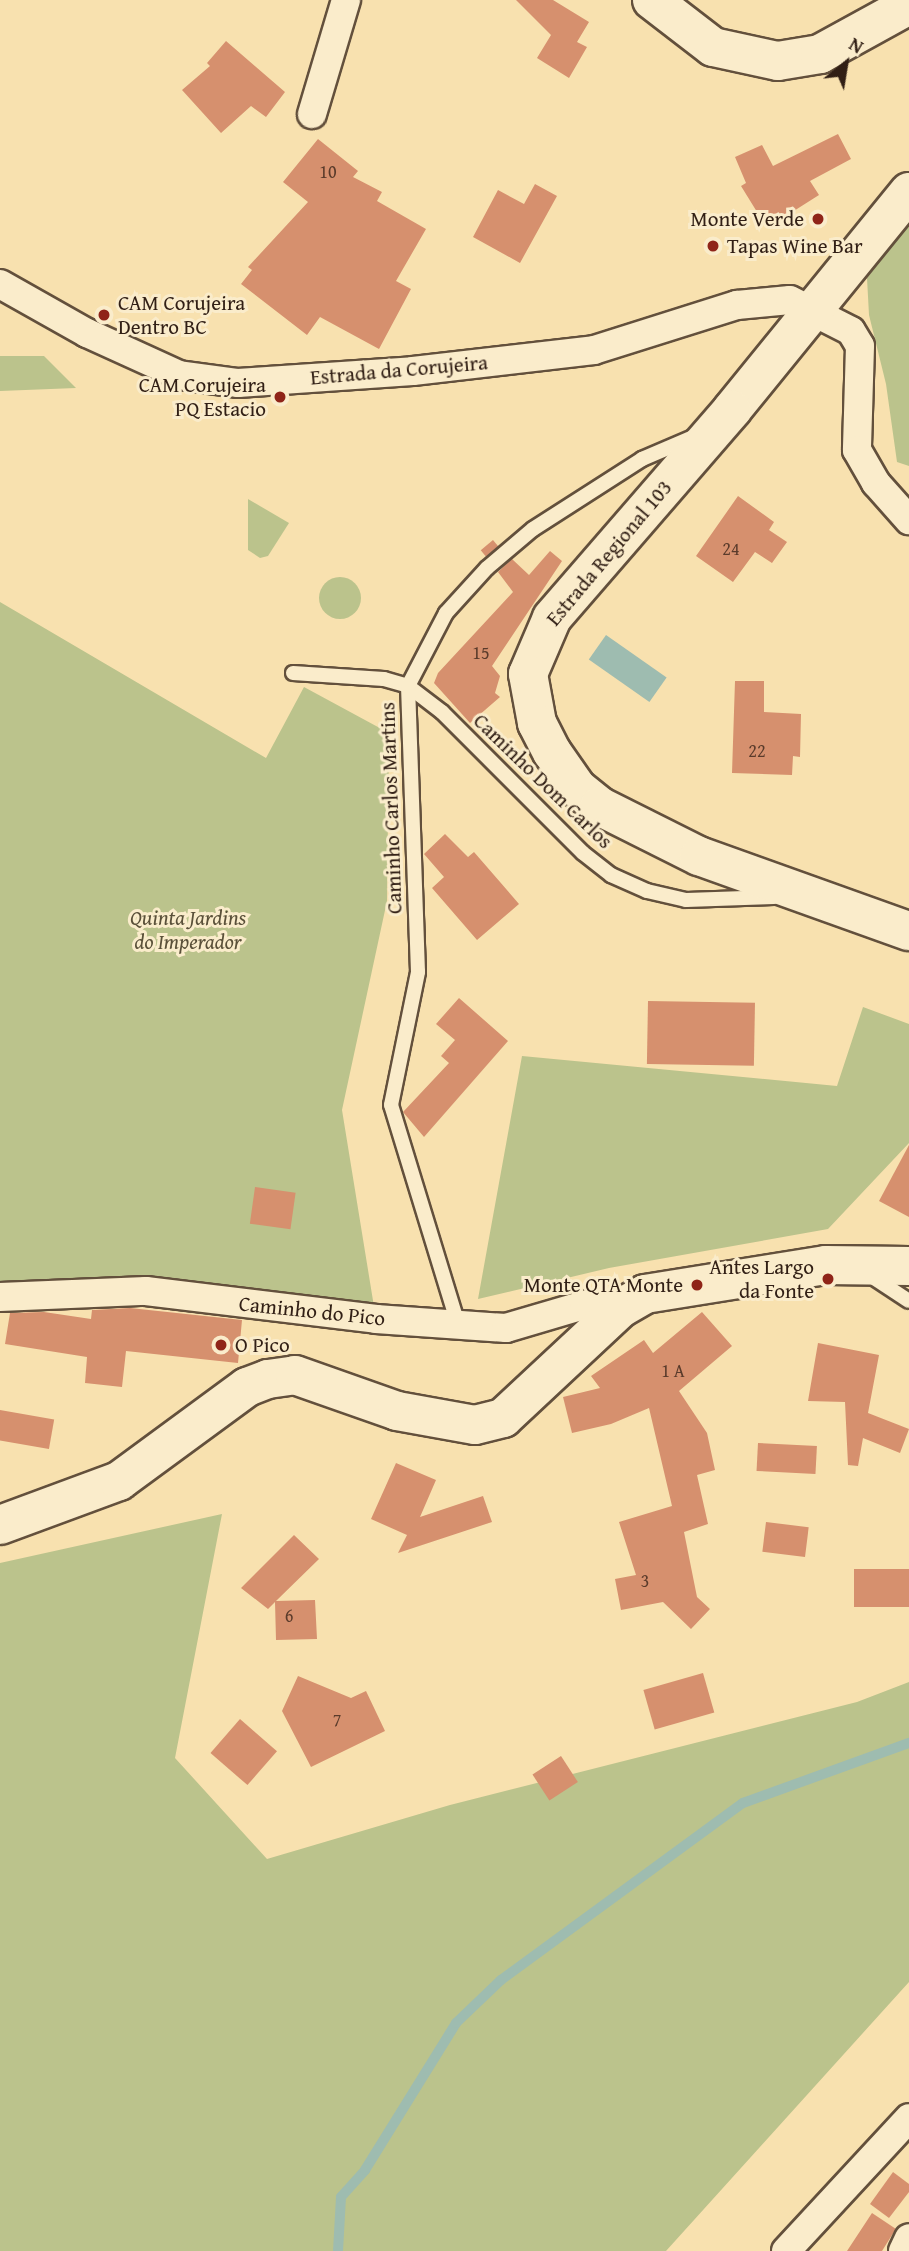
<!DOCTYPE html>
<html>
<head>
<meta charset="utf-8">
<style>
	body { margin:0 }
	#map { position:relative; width:909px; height:2251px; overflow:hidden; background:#f8e1af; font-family:"Gentium Book Plus",serif }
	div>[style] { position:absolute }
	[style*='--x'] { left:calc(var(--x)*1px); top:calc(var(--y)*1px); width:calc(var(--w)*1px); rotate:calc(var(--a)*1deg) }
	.green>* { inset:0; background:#bbc38c }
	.round { border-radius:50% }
	.water>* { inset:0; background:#9ebcb0; transform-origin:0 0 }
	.stream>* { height:10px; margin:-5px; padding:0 5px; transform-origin:5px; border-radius:5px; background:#9ebcb0 }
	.building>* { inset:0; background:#d6906e; transform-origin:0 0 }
	.roads { filter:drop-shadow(2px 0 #63503c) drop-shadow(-2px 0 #63503c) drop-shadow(0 2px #63503c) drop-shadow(0 -2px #63503c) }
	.service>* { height:14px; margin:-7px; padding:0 7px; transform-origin:7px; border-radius:7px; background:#faeccb }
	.minor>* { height:28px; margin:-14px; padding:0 14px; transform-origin:14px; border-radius:14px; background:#faeccb }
	.secondary>* { height:38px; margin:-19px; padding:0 19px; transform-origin:19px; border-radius:19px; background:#faeccb }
	.dots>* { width:19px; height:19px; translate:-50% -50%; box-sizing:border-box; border:4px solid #faeccb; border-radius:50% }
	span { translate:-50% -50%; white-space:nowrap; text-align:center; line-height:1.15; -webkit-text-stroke:6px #faeccb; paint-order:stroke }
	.number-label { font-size:18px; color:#5a3b2b }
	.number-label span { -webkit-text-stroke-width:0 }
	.poi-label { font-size:21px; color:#311f15 }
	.right { translate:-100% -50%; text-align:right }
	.left { translate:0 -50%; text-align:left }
	.street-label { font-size:21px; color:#311f15 }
	.park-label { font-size:21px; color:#5a5039; font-style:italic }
	.north { position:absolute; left:811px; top:28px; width:70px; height:70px; -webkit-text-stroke:5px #faeccb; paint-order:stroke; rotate:30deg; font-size:19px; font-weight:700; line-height:28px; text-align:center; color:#311f15 }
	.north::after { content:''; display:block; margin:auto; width:24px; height:32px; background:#311f15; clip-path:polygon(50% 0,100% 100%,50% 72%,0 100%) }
</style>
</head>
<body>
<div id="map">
	<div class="green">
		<i style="clip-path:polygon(909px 221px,909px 466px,897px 462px,886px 384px,869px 315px,867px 278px)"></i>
		<i style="clip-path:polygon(0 356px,44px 356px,76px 388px,0 391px)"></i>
		<i style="clip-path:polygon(248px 499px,289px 523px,268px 556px,260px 558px,248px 550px)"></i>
		<i class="round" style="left:319px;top:577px;width:42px;height:42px"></i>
		<i style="clip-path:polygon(0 602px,266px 758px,304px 687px,389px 733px,387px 901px,342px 1110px,376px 1319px,0 1296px)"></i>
		<i style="clip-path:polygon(863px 1007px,909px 1024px,909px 1143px,828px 1229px,609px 1268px,478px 1299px,522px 1056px,837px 1086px)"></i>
		<i style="clip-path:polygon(222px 1514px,175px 1758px,267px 1859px,450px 1805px,857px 1702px,909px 1682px,909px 1982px,666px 2251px,0 2251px,0 1563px)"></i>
	</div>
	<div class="water">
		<i style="left:606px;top:635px;width:74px;height:30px;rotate:35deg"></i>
	</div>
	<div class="stream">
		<i style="--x:338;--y:2251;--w:54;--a:-86.8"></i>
		<i style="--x:341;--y:2197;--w:36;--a:-48"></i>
		<i style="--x:365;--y:2170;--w:173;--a:-58.2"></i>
		<i style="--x:456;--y:2023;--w:62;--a:-43.7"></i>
		<i style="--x:501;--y:1980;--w:300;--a:-36.2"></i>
		<i style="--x:743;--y:1803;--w:177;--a:-19.9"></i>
	</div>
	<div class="building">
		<i style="clip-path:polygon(516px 0,553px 0,589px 22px,577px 42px,587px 47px,569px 78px,537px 58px,551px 35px)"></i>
		<i style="clip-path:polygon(226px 41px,285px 92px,266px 117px,251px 106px,221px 133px,182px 90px,210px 66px,207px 63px)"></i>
		<i style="clip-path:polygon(838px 134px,851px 159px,810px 181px,819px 195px,767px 228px,741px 186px,746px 183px,735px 157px,762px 145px,773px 166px)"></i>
		<i style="clip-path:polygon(318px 139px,358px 171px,353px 177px,382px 192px,377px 201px,426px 229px,396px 281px,411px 289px,379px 349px,320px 317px,307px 335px,241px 284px,252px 270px,248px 267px,308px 202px,283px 182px)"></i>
		<i style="clip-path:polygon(535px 184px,557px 196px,520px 263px,473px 237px,498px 190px,524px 204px)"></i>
		<i style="clip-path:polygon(738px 496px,774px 522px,769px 530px,787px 542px,772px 563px,755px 552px,733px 582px,696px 556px)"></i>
		<i style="left:493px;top:540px;width:8px;height:16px;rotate:50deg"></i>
		<i style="clip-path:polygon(550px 551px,562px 561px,492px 666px,500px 676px,495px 693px,500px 697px,470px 723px,434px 683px,438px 673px,513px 592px,498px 572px,512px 559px,529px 575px)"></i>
		<i style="clip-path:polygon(735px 681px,764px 681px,764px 712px,801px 714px,800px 757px,793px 756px,792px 775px,732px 773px)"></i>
		<i style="clip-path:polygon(445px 834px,468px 857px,474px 852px,519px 904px,477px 940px,432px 888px,444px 877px,424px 854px)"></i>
		<i style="clip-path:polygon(459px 998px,508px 1041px,424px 1137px,403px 1112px,449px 1063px,441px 1056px,455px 1040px,436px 1024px)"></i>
		<i style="left:648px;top:1001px;width:107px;height:63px;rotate:1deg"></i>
		<i style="clip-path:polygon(909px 1145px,909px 1217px,879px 1201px)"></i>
		<i style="left:255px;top:1187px;width:41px;height:37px;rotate:8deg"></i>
		<i style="clip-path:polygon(130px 1308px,242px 1320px,238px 1363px,126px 1351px,122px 1387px,85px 1383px,87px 1357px,5px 1344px,10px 1313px,44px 1312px,91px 1319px,92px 1310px)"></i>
		<i style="clip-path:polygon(702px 1312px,732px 1346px,679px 1391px,707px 1433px,715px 1470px,697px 1475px,708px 1524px,684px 1532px,697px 1597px,710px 1609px,691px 1629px,663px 1602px,621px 1610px,615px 1579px,636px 1575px,619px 1522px,672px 1506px,649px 1408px,611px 1424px,572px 1433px,563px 1397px,600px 1388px,591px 1376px,644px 1340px,653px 1353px)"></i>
		<i style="clip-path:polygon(818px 1343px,879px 1355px,868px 1413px,909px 1429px,900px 1453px,863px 1438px,858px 1466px,848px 1465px,845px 1402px,808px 1401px)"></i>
		<i style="left:0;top:1410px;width:55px;height:30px;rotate:10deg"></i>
		<i style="left:758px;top:1443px;width:59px;height:28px;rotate:3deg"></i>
		<i style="clip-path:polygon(396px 1463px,436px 1480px,420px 1517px,483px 1496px,492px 1522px,398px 1553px,407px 1535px,371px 1519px)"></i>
		<i style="left:766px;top:1522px;width:43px;height:30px;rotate:7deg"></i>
		<i style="clip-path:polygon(294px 1535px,319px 1559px,276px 1601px,315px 1600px,317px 1639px,276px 1640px,275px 1602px,268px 1609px,241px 1588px)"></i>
		<i style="left:909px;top:1569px;width:38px;height:55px;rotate:90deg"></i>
		<i style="left:703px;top:1673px;width:41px;height:62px;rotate:74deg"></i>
		<i style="clip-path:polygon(298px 1676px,351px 1698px,366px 1691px,385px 1731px,311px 1767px,282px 1711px)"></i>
		<i style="left:240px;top:1719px;width:49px;height:45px;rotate:41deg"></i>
		<i style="left:561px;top:1756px;width:31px;height:34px;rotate:57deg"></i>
		<i style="clip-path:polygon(893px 2172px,909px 2184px,909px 2192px,889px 2218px,870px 2204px)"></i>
		<i style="clip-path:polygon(872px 2213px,896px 2229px,892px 2235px,882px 2251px,847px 2251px)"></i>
	</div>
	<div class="roads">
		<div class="service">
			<i style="--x:293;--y:673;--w:91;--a:3.8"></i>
			<i style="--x:384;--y:679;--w:25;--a:16"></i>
			<i style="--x:408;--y:686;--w:43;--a:37.4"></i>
			<i style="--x:442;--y:712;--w:199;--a:45"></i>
			<i style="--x:583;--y:853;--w:36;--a:38"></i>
			<i style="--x:611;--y:875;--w:39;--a:24"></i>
			<i style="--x:647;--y:891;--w:40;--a:13"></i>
			<i style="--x:686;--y:900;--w:88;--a:-2"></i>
			<i style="--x:871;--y:1276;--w:45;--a:33.3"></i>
			<i style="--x:458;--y:1324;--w:229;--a:-107"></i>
			<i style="--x:391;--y:1105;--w:136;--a:-78.5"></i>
			<i style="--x:418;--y:972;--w:286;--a:-92"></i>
			<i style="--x:408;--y:686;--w:82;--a:-62.5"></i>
			<i style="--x:446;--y:613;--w:61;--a:-47.7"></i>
			<i style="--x:487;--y:568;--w:60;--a:-40.3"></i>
			<i style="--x:533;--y:529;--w:130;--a:-32.7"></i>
			<i style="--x:642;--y:459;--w:61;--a:-23.2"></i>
		</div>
		<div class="minor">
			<i style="--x:312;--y:114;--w:119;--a:-73.4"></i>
			<i style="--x:0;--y:284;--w:100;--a:29.4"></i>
			<i style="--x:87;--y:333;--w:101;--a:24.5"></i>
			<i style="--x:179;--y:375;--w:60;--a:7.7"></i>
			<i style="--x:238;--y:383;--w:175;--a:-3.9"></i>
			<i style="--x:413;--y:371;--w:182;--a:-6.6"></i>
			<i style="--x:594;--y:350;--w:150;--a:-17.5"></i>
			<i style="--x:737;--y:305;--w:53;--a:-5.4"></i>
			<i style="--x:790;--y:300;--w:68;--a:26.9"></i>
			<i style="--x:851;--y:331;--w:17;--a:59"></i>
			<i style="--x:860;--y:346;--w:104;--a:91.7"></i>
			<i style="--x:857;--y:450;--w:38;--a:60"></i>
			<i style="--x:876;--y:483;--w:50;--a:48.3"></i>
			<i style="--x:0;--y:1297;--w:146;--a:-2.4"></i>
			<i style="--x:146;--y:1291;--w:232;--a:6.9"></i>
			<i style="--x:376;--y:1319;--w:130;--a:4"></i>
			<i style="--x:506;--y:1328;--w:81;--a:-16.4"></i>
			<i style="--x:584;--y:1305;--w:37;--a:5"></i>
			<i style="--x:786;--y:2251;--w:181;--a:-47.2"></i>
			<i style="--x:903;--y:2251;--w:14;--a:-65"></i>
		</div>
		<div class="secondary">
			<i style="--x:652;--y:0;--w:77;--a:37.6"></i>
			<i style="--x:713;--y:47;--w:66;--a:12.2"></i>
			<i style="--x:778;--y:61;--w:43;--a:-9.5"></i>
			<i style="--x:820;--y:54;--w:102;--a:-28.8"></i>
			<i style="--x:909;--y:192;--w:281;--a:129.1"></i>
			<i style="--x:732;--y:410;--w:275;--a:130.9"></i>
			<i style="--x:552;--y:618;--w:61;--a:113.2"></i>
			<i style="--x:528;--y:674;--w:50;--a:79.6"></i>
			<i style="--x:537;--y:723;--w:33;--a:63"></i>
			<i style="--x:552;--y:752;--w:44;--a:55.2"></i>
			<i style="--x:577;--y:788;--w:28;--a:39"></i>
			<i style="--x:599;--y:806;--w:112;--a:26.6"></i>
			<i style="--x:699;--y:856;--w:223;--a:19.7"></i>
			<i style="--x:0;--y:1525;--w:127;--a:-20.3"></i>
			<i style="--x:119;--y:1481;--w:159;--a:-36.3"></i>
			<i style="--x:247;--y:1387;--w:22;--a:-21"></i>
			<i style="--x:268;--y:1379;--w:27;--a:-8"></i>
			<i style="--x:295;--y:1375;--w:108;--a:19.4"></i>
			<i style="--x:397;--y:1411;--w:79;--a:10.2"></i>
			<i style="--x:475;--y:1425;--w:29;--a:-14"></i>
			<i style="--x:503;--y:1418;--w:161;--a:-43"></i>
			<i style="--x:621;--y:1308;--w:28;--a:-30"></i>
			<i style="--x:645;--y:1294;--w:183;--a:-9.1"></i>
			<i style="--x:826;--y:1265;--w:83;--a:0.7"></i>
		</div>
	</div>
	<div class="dots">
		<i style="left:818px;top:219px;background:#8f2418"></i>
		<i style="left:713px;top:246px;background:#8f2418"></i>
		<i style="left:104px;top:315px;background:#8f2418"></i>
		<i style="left:280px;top:397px;background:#8f2418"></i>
		<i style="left:828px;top:1279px;background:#8f2418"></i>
		<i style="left:697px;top:1285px;background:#8f2418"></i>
		<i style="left:221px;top:1345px;background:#8f2418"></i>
	</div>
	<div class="number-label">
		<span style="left:328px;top:172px">10</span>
		<span style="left:731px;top:549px">24</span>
		<span style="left:481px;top:653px">15</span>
		<span style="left:757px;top:751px">22</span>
		<span style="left:673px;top:1371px">1 A</span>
		<span style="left:645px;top:1581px">3</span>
		<span style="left:289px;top:1616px">6</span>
		<span style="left:337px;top:1720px">7</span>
	</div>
	<div class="poi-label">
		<span class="right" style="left:804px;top:219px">Monte Verde</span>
		<span class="left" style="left:727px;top:246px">Tapas Wine Bar</span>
		<span class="left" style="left:118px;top:315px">CAM Corujeira<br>Dentro BC</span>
		<span class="right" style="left:266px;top:397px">CAM Corujeira<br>PQ Estacio</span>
		<span class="right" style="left:814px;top:1279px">Antes Largo<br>da Fonte</span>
		<span class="right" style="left:683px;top:1285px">Monte QTA Monte</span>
		<span class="left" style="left:235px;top:1345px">O Pico</span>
	</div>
	<div class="street-label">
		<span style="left:399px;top:370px;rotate:-5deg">Estrada da Corujeira</span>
		<span style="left:609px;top:553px;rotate:-50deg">Estrada Regional 103</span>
		<span style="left:543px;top:781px;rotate:44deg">Caminho Dom Carlos</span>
		<span style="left:391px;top:808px;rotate:-92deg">Caminho Carlos Martins</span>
		<span style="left:312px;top:1311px;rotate:6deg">Caminho do Pico</span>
	</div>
	<div class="park-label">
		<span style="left:188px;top:930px">Quinta Jardins<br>do Imperador</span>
	</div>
	<div class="north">N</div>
</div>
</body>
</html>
